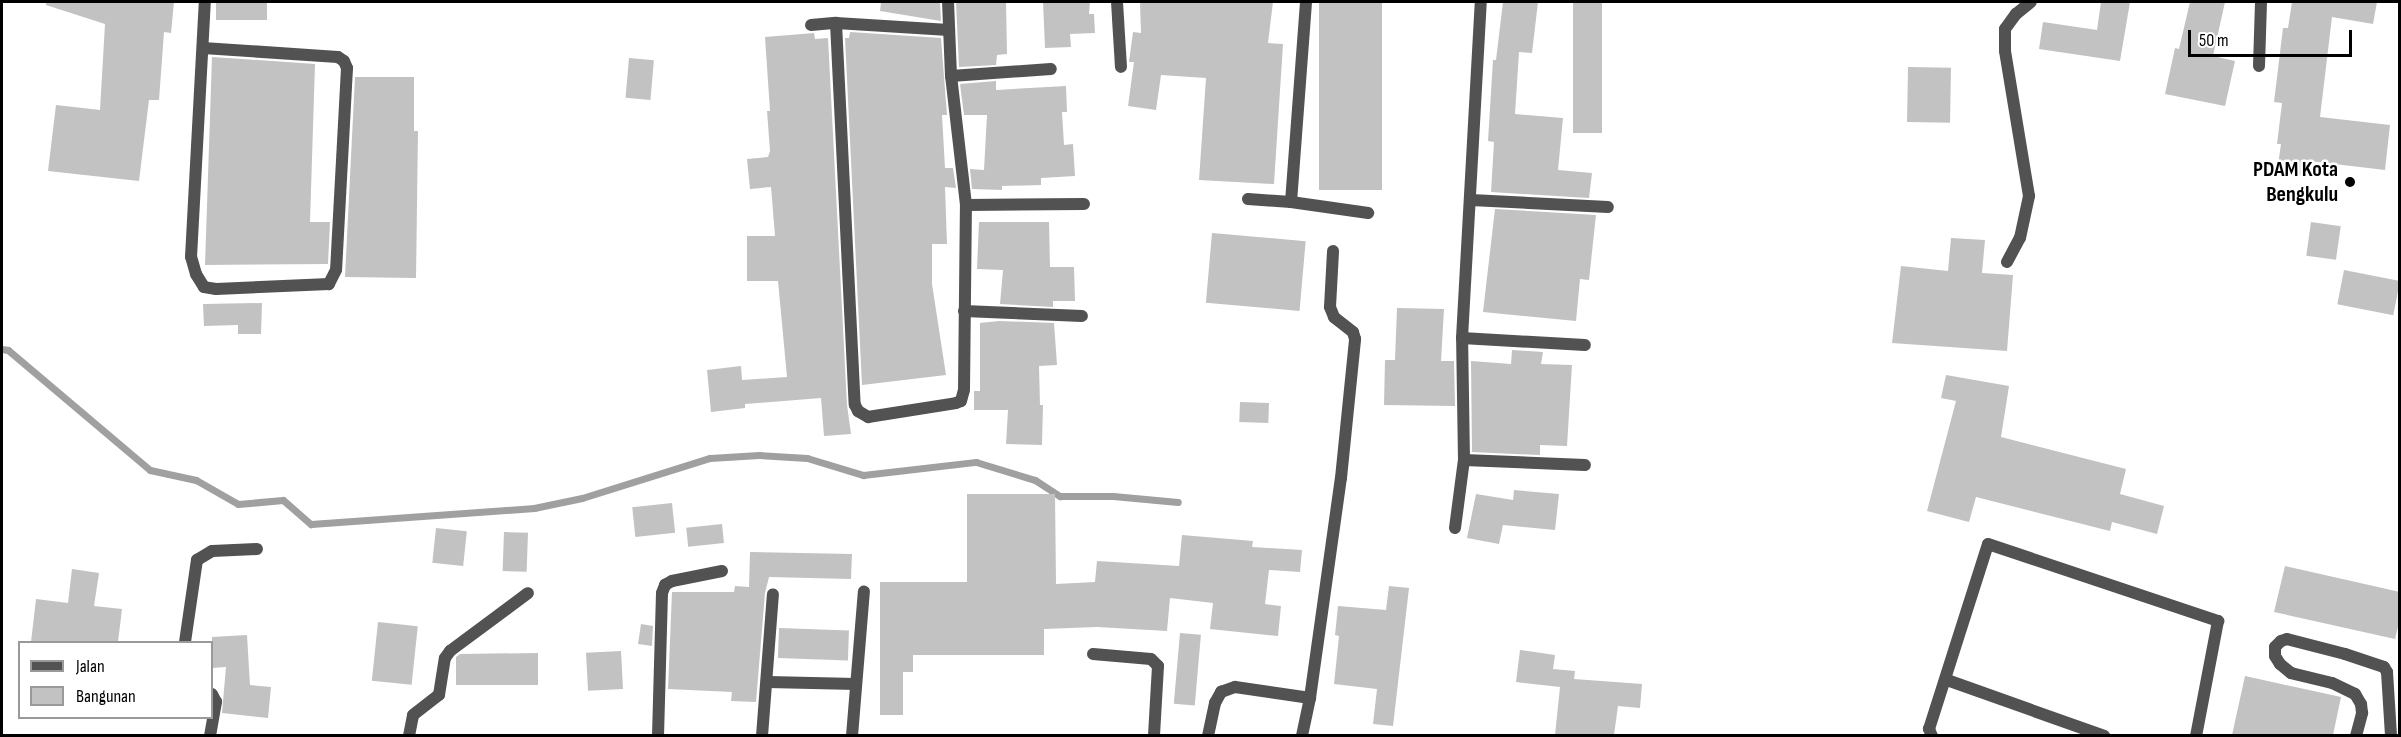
<!DOCTYPE html>
<html>
<head>
<meta charset="utf-8">
<style>
	body { margin:0 }
	#map { position:relative; width:2401px; height:737px; overflow:hidden; background:#fff; font-family:"Sofia Sans Condensed",sans-serif }
	div>[style] { position:absolute }
	[style*='--x'] { left:calc(var(--x)*1px); top:calc(var(--y)*1px); width:calc(var(--w)*1px); rotate:calc(var(--a)*1deg) }
	.stream>* { height:7px; margin:-3.5px; padding:0 3.5px; transform-origin:3.5px; border-radius:3.5px; background:#a0a0a0 }
	.building>* { inset:0; background:#c2c2c2; transform-origin:0 0 }
	.service>* { height:12px; margin:-6px; padding:0 6px; transform-origin:6px; border-radius:6px; background:#525252 }
	.minor>* { height:12px; margin:-6px; padding:0 6px; transform-origin:6px; border-radius:6px; background:#525252 }
	.dots>* { width:16px; height:16px; translate:-50% -50%; box-sizing:border-box; border:3px solid #fff; border-radius:50% }
	span { translate:-50% -50%; white-space:nowrap; text-align:center; line-height:1.15; -webkit-text-stroke:5px #fff; paint-order:stroke }
	.poi-label { font-size:22px; color:#000; font-weight:700 }
	.right { translate:-100% -50%; text-align:right }
	.frame { position:absolute; inset:0; border:3px solid #000; pointer-events:none }
	.legend { position:absolute; left:18px; top:641px; width:195px; height:78px; box-sizing:border-box; background:#fff; border:2px solid #999; margin:0; padding:8px 10px; list-style:none; font-size:18px; color:#000 }
	.legend li { display:flex; align-items:center; gap:12px; height:30px }
	.legend b { width:30px; border:2px solid #999 }
	.scale { position:absolute; left:2188px; top:30px; width:164px; height:27px; box-sizing:border-box; border:3px solid #000; border-top:0; padding-left:8px; font-size:18px; line-height:21px; white-space:nowrap; color:#000; -webkit-text-stroke:4px #fff; paint-order:stroke }
</style>
</head>
<body>
<div id="map">
	<div class="stream">
		<i style="--x:2;--y:349;--w:6;--a:9"></i>
		<i style="--x:8;--y:350;--w:186;--a:40.2"></i>
		<i style="--x:150;--y:470;--w:47;--a:12.3"></i>
		<i style="--x:196;--y:480;--w:48;--a:29.7"></i>
		<i style="--x:238;--y:504;--w:45;--a:-5.1"></i>
		<i style="--x:283;--y:500;--w:37;--a:41"></i>
		<i style="--x:311;--y:524;--w:224;--a:-4.1"></i>
		<i style="--x:534;--y:508;--w:49;--a:-11.8"></i>
		<i style="--x:582;--y:498;--w:134;--a:-17.4"></i>
		<i style="--x:710;--y:458;--w:49;--a:-3.5"></i>
		<i style="--x:759;--y:455;--w:48;--a:3.6"></i>
		<i style="--x:807;--y:458;--w:59;--a:16.9"></i>
		<i style="--x:863;--y:475;--w:114;--a:-6.6"></i>
		<i style="--x:976;--y:462;--w:62;--a:17"></i>
		<i style="--x:1035;--y:480;--w:30;--a:33"></i>
		<i style="--x:1060;--y:496;--w:53;--a:0"></i>
		<i style="--x:1113;--y:496;--w:65;--a:5.3"></i>
	</div>
	<div class="building">
		<i style="clip-path:polygon(46px 2px,174px 2px,171px 33px,164px 32px,159px 100px,149px 100px,139px 181px,48px 171px,56px 105px,100px 110px,105px 24px,46px 5px)"></i>
		<i style="left:216px;top:2px;width:51px;height:18px"></i>
		<i style="clip-path:polygon(881px 2px,940px 2px,941px 21px,880px 11px)"></i>
		<i style="clip-path:polygon(956px 2px,1006px 2px,1007px 54px,997px 55px,996px 65px,959px 67px)"></i>
		<i style="clip-path:polygon(1043px 2px,1090px 2px,1089px 14px,1094px 14px,1095px 33px,1070px 34px,1071px 47px,1045px 48px)"></i>
		<i style="clip-path:polygon(1140px 2px,1273px 2px,1268px 43px,1283px 44px,1274px 184px,1199px 180px,1206px 78px,1161px 75px,1156px 110px,1128px 106px,1134px 62px,1129px 62px,1133px 32px,1141px 33px)"></i>
		<i style="left:1319px;top:2px;width:63px;height:188px"></i>
		<i style="clip-path:polygon(1503px 2px,1538px 2px,1532px 53px,1519px 52px,1515px 114px,1563px 118px,1558px 170px,1592px 173px,1589px 198px,1491px 192px,1494px 142px,1488px 141px,1493px 60px,1496px 60px)"></i>
		<i style="left:1573px;top:2px;width:29px;height:131px"></i>
		<i style="clip-path:polygon(2101px 2px,2130px 2px,2120px 61px,2039px 49px,2043px 22px,2097px 30px)"></i>
		<i style="clip-path:polygon(2190px 2px,2225px 2px,2213px 56px,2235px 61px,2225px 106px,2165px 94px,2175px 48px,2179px 49px)"></i>
		<i style="clip-path:polygon(2292px 2px,2377px 2px,2373px 24px,2332px 17px,2320px 117px,2390px 125px,2385px 170px,2309px 161px,2307px 176px,2277px 172px,2281px 144px,2277px 144px,2282px 103px,2274px 102px,2283px 28px,2288px 28px)"></i>
		<i style="clip-path:polygon(850px 32px,941px 38px,947px 115px,942px 115px,945px 168px,953px 168px,956px 188px,945px 187px,947px 244px,932px 244px,932px 284px,946px 375px,862px 385px,845px 38px,849px 38px)"></i>
		<i style="clip-path:polygon(814px 33px,815px 39px,828px 38px,847px 405px,851px 434px,824px 436px,821px 398px,745px 404px,745px 408px,711px 412px,707px 370px,741px 366px,742px 380px,787px 377px,778px 281px,747px 281px,747px 236px,775px 236px,771px 187px,750px 189px,747px 159px,768px 157px,770px 151px,767px 111px,770px 111px,765px 37px)"></i>
		<i style="clip-path:polygon(212px 57px,315px 64px,310px 222px,330px 222px,328px 264px,205px 265px)"></i>
		<i style="left:629px;top:58px;width:25px;height:40px;rotate:5deg"></i>
		<i style="left:1908px;top:67px;width:43px;height:55px;rotate:1deg"></i>
		<i style="clip-path:polygon(355px 77px,414px 77px,414px 131px,418px 131px,416px 278px,345px 277px)"></i>
		<i style="clip-path:polygon(996px 81px,996px 90px,1066px 86px,1067px 112px,1062px 112px,1064px 145px,1073px 144px,1075px 176px,1041px 178px,1041px 185px,1002px 186px,1002px 190px,972px 189px,970px 169px,984px 170px,987px 115px,964px 115px,960px 84px)"></i>
		<i style="clip-path:polygon(1495px 209px,1596px 215px,1589px 280px,1580px 279px,1576px 321px,1483px 312px)"></i>
		<i style="clip-path:polygon(979px 222px,1049px 222px,1050px 267px,1074px 267px,1075px 301px,1053px 301px,1053px 307px,1000px 304px,1003px 270px,977px 269px)"></i>
		<i style="left:2311px;top:222px;width:30px;height:34px;rotate:8deg"></i>
		<i style="left:1212px;top:233px;width:94px;height:70px;rotate:5deg"></i>
		<i style="clip-path:polygon(1951px 238px,1985px 240px,1982px 273px,2013px 275px,2007px 351px,1892px 343px,1901px 266px,1948px 271px)"></i>
		<i style="left:2344px;top:270px;width:57px;height:35px;rotate:11deg"></i>
		<i style="clip-path:polygon(262px 303px,261px 334px,238px 334px,238px 325px,204px 326px,203px 304px)"></i>
		<i style="clip-path:polygon(1397px 308px,1444px 309px,1441px 361px,1454px 361px,1455px 406px,1384px 405px,1385px 360px,1395px 360px)"></i>
		<i style="clip-path:polygon(999px 321px,1054px 323px,1057px 365px,1039px 366px,1040px 405px,1043px 405px,1042px 445px,1006px 444px,1008px 410px,974px 410px,974px 391px,980px 391px,980px 323px)"></i>
		<i style="clip-path:polygon(1512px 350px,1543px 352px,1541px 364px,1572px 365px,1567px 446px,1540px 445px,1540px 455px,1472px 452px,1471px 361px,1511px 364px)"></i>
		<i style="clip-path:polygon(1946px 375px,2009px 386px,2001px 437px,2126px 469px,2120px 494px,2164px 506px,2157px 534px,2112px 522px,2110px 531px,1976px 497px,1969px 522px,1927px 511px,1956px 401px,1941px 398px)"></i>
		<i style="left:1240px;top:402px;width:29px;height:20px;rotate:2deg"></i>
		<i style="clip-path:polygon(1514px 490px,1559px 494px,1555px 530px,1503px 525px,1499px 544px,1467px 538px,1476px 494px,1513px 500px)"></i>
		<i style="clip-path:polygon(967px 494px,1055px 494px,1056px 584px,1095px 582px,1097px 561px,1179px 566px,1182px 535px,1253px 541px,1252px 547px,1302px 550px,1300px 572px,1269px 570px,1265px 604px,1281px 606px,1278px 636px,1210px 629px,1213px 603px,1170px 598px,1167px 631px,1097px 627px,1044px 629px,1044px 655px,913px 655px,913px 672px,903px 672px,903px 715px,880px 715px,880px 582px,967px 582px)"></i>
		<i style="left:672px;top:503px;width:30px;height:40px;rotate:84deg"></i>
		<i style="left:722px;top:524px;width:19px;height:36px;rotate:84deg"></i>
		<i style="left:436px;top:528px;width:31px;height:35px;rotate:6deg"></i>
		<i style="left:504px;top:532px;width:24px;height:39px;rotate:2deg"></i>
		<i style="clip-path:polygon(750px 552px,852px 554px,851px 579px,769px 577px,765px 593px,756px 702px,731px 701px,732px 692px,668px 689px,672px 592px,734px 592px,735px 586px,749px 587px)"></i>
		<i style="clip-path:polygon(2285px 566px,2400px 592px,2400px 618px,2395px 639px,2274px 612px)"></i>
		<i style="clip-path:polygon(72px 569px,99px 573px,94px 606px,122px 609px,118px 642px,31px 642px,36px 599px,68px 603px)"></i>
		<i style="clip-path:polygon(1389px 586px,1409px 588px,1393px 726px,1373px 724px,1377px 689px,1334px 684px,1339px 636px,1335px 635px,1338px 606px,1386px 610px)"></i>
		<i style="left:378px;top:622px;width:40px;height:59px;rotate:6deg"></i>
		<i style="clip-path:polygon(641px 624px,653px 626px,652px 646px,638px 644px)"></i>
		<i style="left:779px;top:628px;width:70px;height:30px;rotate:2deg"></i>
		<i style="left:1180px;top:633px;width:21px;height:71px;rotate:5deg"></i>
		<i style="clip-path:polygon(247px 635px,250px 685px,271px 687px,268px 718px,222px 713px,226px 667px,212px 668px,212px 637px)"></i>
		<i style="clip-path:polygon(1520px 650px,1555px 655px,1553px 669px,1575px 671px,1574px 679px,1642px 684px,1640px 708px,1618px 706px,1614px 735px,1555px 735px,1560px 687px,1516px 682px)"></i>
		<i style="left:621px;top:651px;width:38px;height:35px;rotate:87deg"></i>
		<i style="clip-path:polygon(538px 653px,538px 685px,456px 685px,456px 657px,460px 654px)"></i>
		<i style="clip-path:polygon(2245px 676px,2341px 697px,2333px 735px,2232px 735px)"></i>
	</div>
	<div class="service">
		<i style="--x:2007;--y:262;--w:27;--a:-62"></i>
		<i style="--x:2020;--y:238;--w:43;--a:-77.9"></i>
		<i style="--x:2029;--y:196;--w:147;--a:-99.4"></i>
		<i style="--x:2005;--y:51;--w:22;--a:-90"></i>
		<i style="--x:2005;--y:29;--w:19;--a:-54"></i>
		<i style="--x:2016;--y:14;--w:19;--a:-39"></i>
		<i style="--x:185;--y:642;--w:83;--a:-81.7"></i>
		<i style="--x:197;--y:560;--w:17;--a:-31"></i>
		<i style="--x:212;--y:551;--w:45;--a:-2.5"></i>
		<i style="--x:1093;--y:654;--w:58;--a:4.9"></i>
		<i style="--x:1151;--y:659;--w:10;--a:45"></i>
		<i style="--x:1158;--y:666;--w:70;--a:93.3"></i>
		<i style="--x:1947;--y:680;--w:167;--a:19.6"></i>
		<i style="--x:768;--y:682;--w:88;--a:1.3"></i>
		<i style="--x:210;--y:736;--w:35;--a:-80"></i>
		<i style="--x:216;--y:702;--w:9;--a:-117"></i>
		<i style="--x:658;--y:736;--w:143;--a:-88.4"></i>
		<i style="--x:662;--y:593;--w:9;--a:-69"></i>
		<i style="--x:665;--y:585;--w:8;--a:-30"></i>
		<i style="--x:672;--y:581;--w:51;--a:-11.3"></i>
		<i style="--x:762;--y:736;--w:142;--a:-85.6"></i>
		<i style="--x:852;--y:736;--w:145;--a:-85.3"></i>
		<i style="--x:1932;--y:736;--w:8;--a:-113"></i>
		<i style="--x:1929;--y:729;--w:194;--a:-72.3"></i>
		<i style="--x:1988;--y:544;--w:243;--a:18.5"></i>
		<i style="--x:2218;--y:621;--w:117;--a:100.8"></i>
		<i style="--x:2356;--y:736;--w:24;--a:-75"></i>
		<i style="--x:2362;--y:713;--w:9;--a:-96"></i>
		<i style="--x:2361;--y:704;--w:12;--a:-121"></i>
		<i style="--x:2355;--y:694;--w:25;--a:-154"></i>
		<i style="--x:2332;--y:683;--w:42;--a:-166.3"></i>
		<i style="--x:2291;--y:673;--w:14;--a:-141"></i>
		<i style="--x:2280;--y:664;--w:9;--a:-122"></i>
		<i style="--x:2275;--y:656;--w:9;--a:-90"></i>
		<i style="--x:2275;--y:647;--w:8;--a:-45"></i>
		<i style="--x:2281;--y:641;--w:6;--a:-18"></i>
		<i style="--x:2287;--y:639;--w:60;--a:14.5"></i>
		<i style="--x:2345;--y:654;--w:41;--a:18.4"></i>
		<i style="--x:2384;--y:667;--w:6;--a:59"></i>
		<i style="--x:2387;--y:672;--w:64;--a:86.4"></i>
	</div>
	<div class="minor">
		<i style="--x:1117;--y:2;--w:65;--a:86.5"></i>
		<i style="--x:836;--y:23;--w:382;--a:87.2"></i>
		<i style="--x:855;--y:405;--w:7;--a:63"></i>
		<i style="--x:858;--y:411;--w:12;--a:31"></i>
		<i style="--x:868;--y:417;--w:89;--a:-9"></i>
		<i style="--x:956;--y:403;--w:5;--a:-22"></i>
		<i style="--x:961;--y:401;--w:11;--a:-75"></i>
		<i style="--x:964;--y:390;--w:185;--a:-89.4"></i>
		<i style="--x:966;--y:205;--w:130;--a:-96.6"></i>
		<i style="--x:951;--y:76;--w:74;--a:-92.3"></i>
		<i style="--x:811;--y:25;--w:25;--a:-5"></i>
		<i style="--x:836;--y:23;--w:113;--a:3.5"></i>
		<i style="--x:203;--y:48;--w:135;--a:3.8"></i>
		<i style="--x:338;--y:57;--w:7;--a:34"></i>
		<i style="--x:344;--y:61;--w:8;--a:67"></i>
		<i style="--x:347;--y:68;--w:202;--a:93.1"></i>
		<i style="--x:336;--y:270;--w:16;--a:117"></i>
		<i style="--x:329;--y:284;--w:113;--a:177.5"></i>
		<i style="--x:216;--y:289;--w:12;--a:-171"></i>
		<i style="--x:204;--y:287;--w:15;--a:-122"></i>
		<i style="--x:196;--y:274;--w:18;--a:-106"></i>
		<i style="--x:191;--y:257;--w:255;--a:-86.9"></i>
		<i style="--x:2259;--y:66;--w:64;--a:-88.2"></i>
		<i style="--x:951;--y:76;--w:100;--a:-4"></i>
		<i style="--x:1248;--y:199;--w:43;--a:4"></i>
		<i style="--x:1291;--y:202;--w:78;--a:8.1"></i>
		<i style="--x:1471;--y:200;--w:137;--a:2.9"></i>
		<i style="--x:1291;--y:202;--w:201;--a:-85.7"></i>
		<i style="--x:966;--y:205;--w:118;--a:-0.5"></i>
		<i style="--x:964;--y:311;--w:118;--a:2.4"></i>
		<i style="--x:1462;--y:338;--w:123;--a:3.3"></i>
		<i style="--x:1464;--y:460;--w:121;--a:2.4"></i>
		<i style="--x:1455;--y:528;--w:69;--a:-82.5"></i>
		<i style="--x:1464;--y:460;--w:122;--a:-90.9"></i>
		<i style="--x:1462;--y:338;--w:337;--a:-86.8"></i>
		<i style="--x:1310;--y:698;--w:222;--a:-82"></i>
		<i style="--x:1341;--y:478;--w:140;--a:-84.2"></i>
		<i style="--x:1355;--y:339;--w:7;--a:-106"></i>
		<i style="--x:1353;--y:332;--w:24;--a:-142"></i>
		<i style="--x:1334;--y:317;--w:11;--a:-112"></i>
		<i style="--x:1330;--y:307;--w:56;--a:-86.9"></i>
		<i style="--x:409;--y:736;--w:21;--a:-79"></i>
		<i style="--x:413;--y:715;--w:33;--a:-38"></i>
		<i style="--x:439;--y:695;--w:37;--a:-81"></i>
		<i style="--x:445;--y:658;--w:9;--a:-54"></i>
		<i style="--x:450;--y:651;--w:97;--a:-36.6"></i>
		<i style="--x:1208;--y:736;--w:34;--a:-78"></i>
		<i style="--x:1215;--y:703;--w:13;--a:-61"></i>
		<i style="--x:1221;--y:692;--w:15;--a:-20"></i>
		<i style="--x:1235;--y:687;--w:76;--a:8.3"></i>
		<i style="--x:1310;--y:698;--w:39;--a:102"></i>
	</div>
	<div class="dots">
		<i style="left:2350px;top:182px;background:#000"></i>
	</div>
	<div class="poi-label">
		<span class="right" style="left:2338px;top:182px">PDAM Kota<br>Bengkulu</span>
	</div>
	<div class="frame"></div>
	<ul class="legend">
	<li><b style="height:8px;background:#525252"></b>Jalan</li>
	<li><b style="height:16px;background:#c2c2c2"></b>Bangunan</li>
	</ul>
	<div class="scale">50 m</div>
</div>
</body>
</html>
